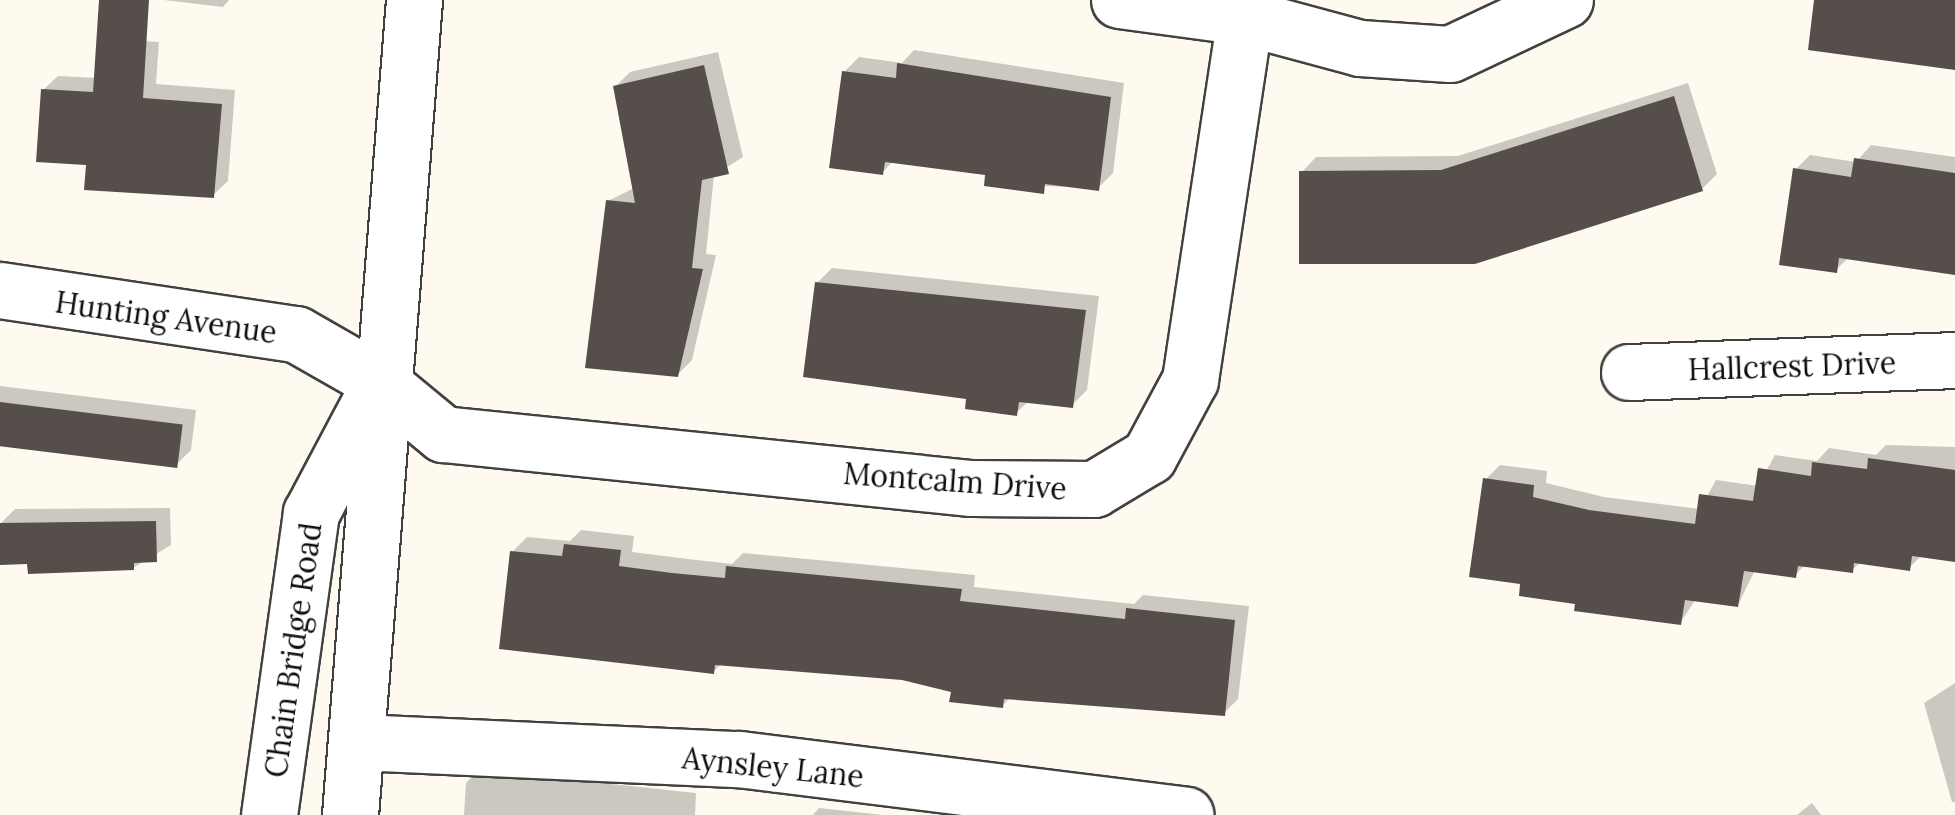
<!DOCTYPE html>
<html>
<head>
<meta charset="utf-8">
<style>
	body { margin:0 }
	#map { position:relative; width:1955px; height:815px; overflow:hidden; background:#fefaf0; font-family:Lora,serif }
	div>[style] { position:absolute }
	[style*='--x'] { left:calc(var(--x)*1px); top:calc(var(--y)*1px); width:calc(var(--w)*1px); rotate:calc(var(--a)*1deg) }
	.shadow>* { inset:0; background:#0003 }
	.building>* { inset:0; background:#564e4b; transform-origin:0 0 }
	.roads { filter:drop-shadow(2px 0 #414141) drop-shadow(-2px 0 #414141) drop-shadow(0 2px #414141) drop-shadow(0 -2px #414141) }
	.minor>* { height:55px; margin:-27.5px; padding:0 27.5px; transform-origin:27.5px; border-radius:27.5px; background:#fff }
	.tertiary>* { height:55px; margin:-27.5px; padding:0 27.5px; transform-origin:27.5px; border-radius:27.5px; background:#fff }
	span { translate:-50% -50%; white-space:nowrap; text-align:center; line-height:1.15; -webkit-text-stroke:10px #fff; paint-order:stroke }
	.street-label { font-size:30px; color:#0e0e0e }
</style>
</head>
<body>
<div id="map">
	<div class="shadow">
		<i style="clip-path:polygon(164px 0,229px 0,223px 7px)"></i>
		<i style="clip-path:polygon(112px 39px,159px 42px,156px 84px,235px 90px,228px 181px,213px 195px,88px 163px,43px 90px,58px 76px,96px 78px)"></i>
		<i style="clip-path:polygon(914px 50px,1124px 83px,1113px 173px,1098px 188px,986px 184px,988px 173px,893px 161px,882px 173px,844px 72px,859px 57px,902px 63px)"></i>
		<i style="clip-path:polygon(718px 52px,743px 157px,714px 175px,706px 254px,716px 255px,692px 360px,677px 375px,608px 201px,634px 188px,615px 87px,630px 72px)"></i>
		<i style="clip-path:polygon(1688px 83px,1717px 174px,1702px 189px,1302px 172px,1316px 157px,1458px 156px)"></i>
		<i style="clip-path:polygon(1871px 145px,1955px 157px,1955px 273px,1849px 257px,1836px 270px,1796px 169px,1810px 155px,1856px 162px)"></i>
		<i style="clip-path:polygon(832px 268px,1099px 296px,1087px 390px,1072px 405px,1030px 400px,1016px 413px,969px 397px,817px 283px)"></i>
		<i style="clip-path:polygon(0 386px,196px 410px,191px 450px,176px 465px,0 444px)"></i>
		<i style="clip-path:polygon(1886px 445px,1955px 447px,1955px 560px,1922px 555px,1909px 568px,1861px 562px,1852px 570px,1806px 564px,1795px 575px,1755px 570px,1738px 605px,1696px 599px,1680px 623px,1578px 602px,1486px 479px,1500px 465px,1547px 471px,1546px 483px,1604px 497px,1700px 509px,1716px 480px,1758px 486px,1775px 455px,1817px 461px,1829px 448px,1876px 455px)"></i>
		<i style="clip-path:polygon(170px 508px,171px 545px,133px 568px,0 524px,15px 509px)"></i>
		<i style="clip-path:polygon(581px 530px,634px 536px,632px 552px,688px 559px,732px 564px,743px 553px,975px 575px,974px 587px,1087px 599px,1134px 604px,1143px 595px,1249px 606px,1238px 699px,1224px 713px,1011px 697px,1002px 706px,902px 678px,722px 663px,713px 672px,512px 552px,527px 537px,570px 541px)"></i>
		<i style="clip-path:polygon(1955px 683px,1955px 802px,1952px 802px,1924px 703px)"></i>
		<i style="clip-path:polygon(479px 770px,696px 793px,695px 815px,464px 815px,466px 783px)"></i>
		<i style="clip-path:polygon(1812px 803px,1821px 815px,1797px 815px)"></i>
		<i style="clip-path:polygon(819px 808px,883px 815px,813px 815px)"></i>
	</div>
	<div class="building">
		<i style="clip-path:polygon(99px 0,149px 0,143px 98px,222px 104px,214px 198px,84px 190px,86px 165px,36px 162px,41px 89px,93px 92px)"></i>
		<i style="clip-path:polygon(1814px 0,1955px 0,1955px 70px,1808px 50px)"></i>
		<i style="clip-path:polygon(897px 63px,1111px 97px,1099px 191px,1045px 184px,1044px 194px,984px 186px,985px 175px,885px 162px,883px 175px,829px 168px,842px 71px,896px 78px)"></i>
		<i style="clip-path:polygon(704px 65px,729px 174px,702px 180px,692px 268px,703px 269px,678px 377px,585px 368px,606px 200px,635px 203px,613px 86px)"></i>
		<i style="clip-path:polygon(1674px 96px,1703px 191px,1475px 264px,1299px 264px,1299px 171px,1441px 170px)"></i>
		<i style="clip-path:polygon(1854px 158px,1955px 173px,1955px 275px,1839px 258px,1837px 273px,1779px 265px,1793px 168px,1851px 177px)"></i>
		<i style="clip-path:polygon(815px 282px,1086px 310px,1073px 408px,1019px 402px,1017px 416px,965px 409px,966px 399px,803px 377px)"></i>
		<i style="left:0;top:402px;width:184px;height:44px;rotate:7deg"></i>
		<i style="clip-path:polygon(1868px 458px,1955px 470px,1955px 562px,1912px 556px,1910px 571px,1854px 563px,1853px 573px,1798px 566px,1796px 578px,1744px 571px,1738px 607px,1685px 600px,1681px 625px,1574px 611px,1575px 604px,1519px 596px,1520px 584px,1469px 577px,1483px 478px,1534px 485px,1533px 497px,1589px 510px,1695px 524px,1699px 494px,1753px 501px,1758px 468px,1811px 476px,1812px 462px,1867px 469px)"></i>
		<i style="clip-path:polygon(156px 521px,157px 562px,134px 563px,134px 570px,28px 574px,27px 564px,0 565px,0 523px)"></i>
		<i style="clip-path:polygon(564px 544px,621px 550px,619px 566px,672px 573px,725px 578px,726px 566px,962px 589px,960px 601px,1071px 613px,1125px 619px,1126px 608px,1235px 620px,1225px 716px,1004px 699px,1003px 708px,949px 702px,951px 692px,902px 680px,715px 665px,714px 674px,499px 649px,510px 551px,562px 556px)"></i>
	</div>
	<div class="roads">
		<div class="minor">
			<i style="--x:1119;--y:0;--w:127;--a:7.7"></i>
			<i style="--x:1245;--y:17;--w:119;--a:15.1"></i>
			<i style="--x:1360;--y:48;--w:90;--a:3.8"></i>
			<i style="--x:1450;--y:54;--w:127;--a:-25.2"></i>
			<i style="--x:0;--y:290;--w:299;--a:8.5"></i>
			<i style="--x:296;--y:334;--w:97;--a:29.7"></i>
			<i style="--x:380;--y:382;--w:82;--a:39.5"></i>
			<i style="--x:443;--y:434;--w:531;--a:5.84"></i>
			<i style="--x:971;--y:488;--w:123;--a:0.5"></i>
			<i style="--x:1094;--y:489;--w:64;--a:-31"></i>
			<i style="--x:1149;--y:456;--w:86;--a:-61.7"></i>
			<i style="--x:1190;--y:380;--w:367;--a:-81.4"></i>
			<i style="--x:1629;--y:372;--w:326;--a:-2.1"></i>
			<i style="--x:358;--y:742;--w:381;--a:2.6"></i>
			<i style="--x:739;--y:759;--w:450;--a:7.1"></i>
		</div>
		<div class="tertiary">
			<i style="--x:269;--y:815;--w:305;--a:-82.1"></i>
			<i style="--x:311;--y:513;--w:130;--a:-62.1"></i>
			<i style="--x:350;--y:815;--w:818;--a:-85.51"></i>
		</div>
	</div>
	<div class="street-label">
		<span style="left:166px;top:317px;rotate:8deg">Hunting Avenue</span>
		<span style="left:1792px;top:366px;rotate:-2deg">Hallcrest Drive</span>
		<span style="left:955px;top:481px;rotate:4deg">Montcalm Drive</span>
		<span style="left:293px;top:650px;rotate:-82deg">Chain Bridge Road</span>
		<span style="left:773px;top:767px;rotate:6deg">Aynsley Lane</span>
	</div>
</div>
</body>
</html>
